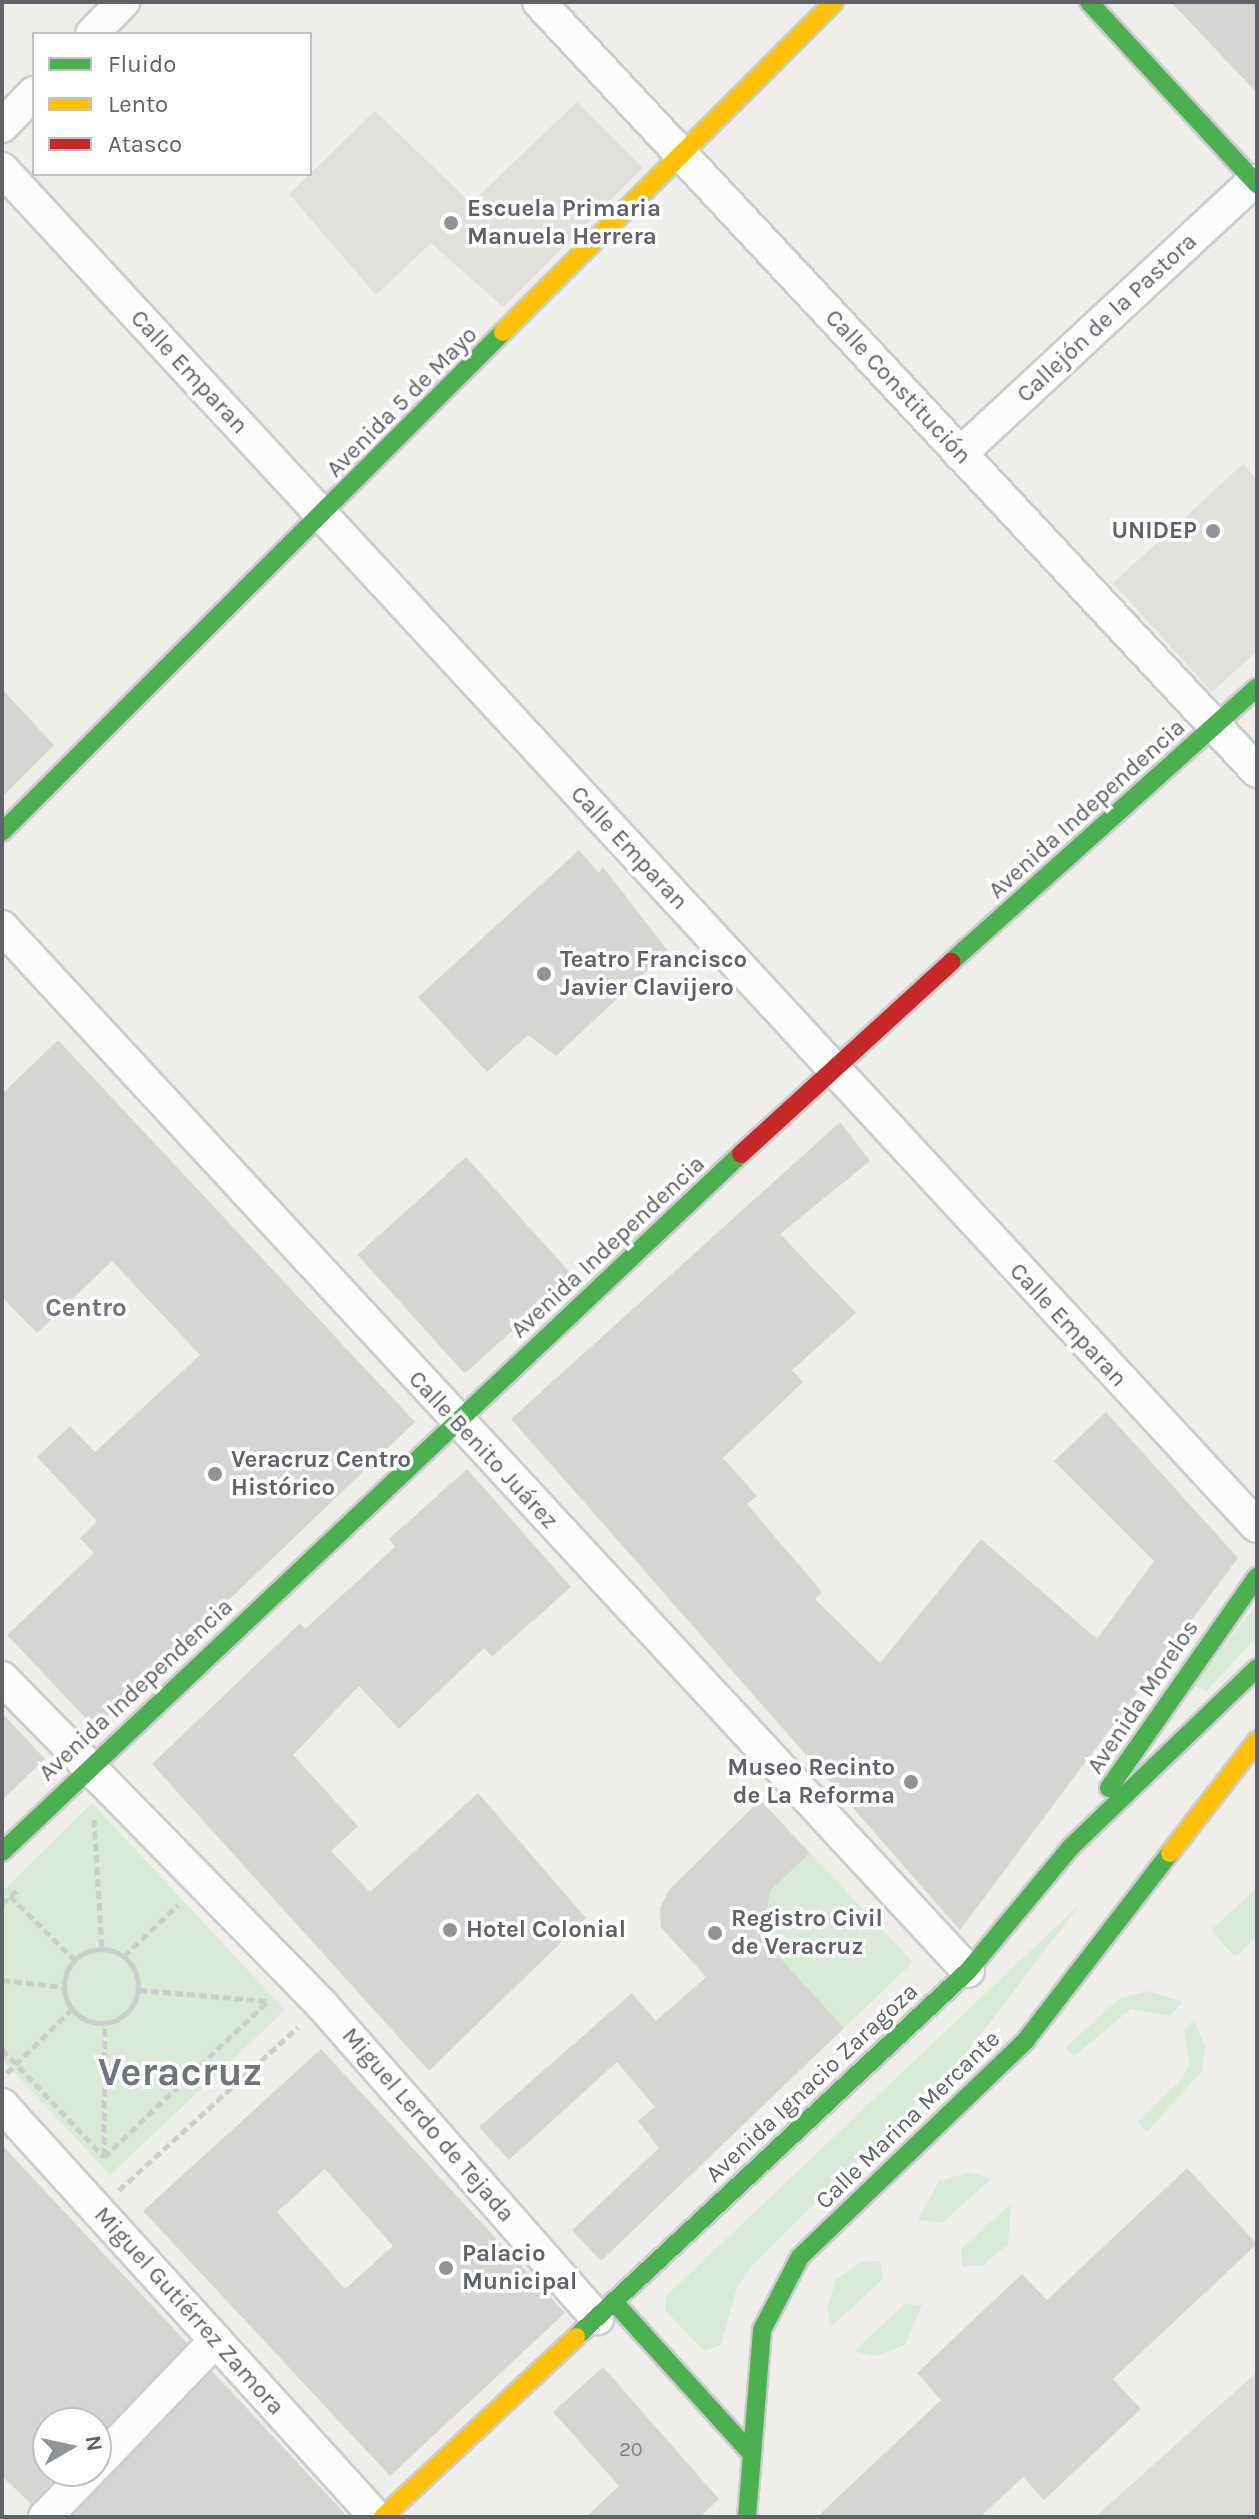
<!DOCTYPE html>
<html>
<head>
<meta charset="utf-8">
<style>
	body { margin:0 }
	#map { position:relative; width:1259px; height:2519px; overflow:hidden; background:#efeeea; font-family:Karla,sans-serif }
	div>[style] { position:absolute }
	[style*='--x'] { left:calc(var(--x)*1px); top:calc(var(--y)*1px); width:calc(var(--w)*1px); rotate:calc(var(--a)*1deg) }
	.industrial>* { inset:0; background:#dfddda }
	.education>* { inset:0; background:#e2e0da }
	.green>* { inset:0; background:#d8ebd6 }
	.building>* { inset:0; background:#d6d5d3; transform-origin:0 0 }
	.path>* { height:5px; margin-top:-2.5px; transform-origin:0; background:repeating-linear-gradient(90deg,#cacfcc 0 8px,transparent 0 12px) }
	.path>.ring { margin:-2.5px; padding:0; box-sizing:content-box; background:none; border:5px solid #cacfcc; border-radius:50% }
	.roads { filter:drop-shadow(2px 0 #cbcccc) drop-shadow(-2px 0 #cbcccc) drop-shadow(0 2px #cbcccc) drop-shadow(0 -2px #cbcccc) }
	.street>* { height:32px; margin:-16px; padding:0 16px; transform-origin:16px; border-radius:16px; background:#fdfcfc }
	.fast>* { height:18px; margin:-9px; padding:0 9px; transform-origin:9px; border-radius:9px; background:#4caf50 }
	.slow>* { height:18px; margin:-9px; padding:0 9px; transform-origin:9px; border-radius:9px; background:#ffc107 }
	.jam>* { height:18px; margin:-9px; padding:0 9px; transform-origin:9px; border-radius:9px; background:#c62828 }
	.dots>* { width:22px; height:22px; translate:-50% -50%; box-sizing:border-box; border:4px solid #fff; border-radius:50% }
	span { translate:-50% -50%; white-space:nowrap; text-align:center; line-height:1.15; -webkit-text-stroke:7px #fff; paint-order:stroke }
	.number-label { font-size:20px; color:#7e8184 }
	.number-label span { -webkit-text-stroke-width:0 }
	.poi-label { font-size:24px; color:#5f6368; font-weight:700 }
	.left { translate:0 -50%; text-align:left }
	.right { translate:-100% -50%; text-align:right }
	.street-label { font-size:24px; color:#5f6368 }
	.neighbourhood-label { font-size:26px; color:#70757a; font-weight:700 }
	.town-label { font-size:40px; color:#70757a; font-weight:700 }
	.frame { position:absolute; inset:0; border:4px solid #5f6368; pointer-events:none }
	.legend { position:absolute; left:32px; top:32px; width:280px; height:144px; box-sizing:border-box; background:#fff; border:2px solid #bfc1c3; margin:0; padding:10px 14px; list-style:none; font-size:24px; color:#5f6368 }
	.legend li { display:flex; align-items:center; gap:16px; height:40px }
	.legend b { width:40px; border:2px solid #bfc1c3 }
	.north { position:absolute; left:32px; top:2407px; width:80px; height:80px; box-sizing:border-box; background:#fff; border:2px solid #bfc1c3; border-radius:50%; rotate:81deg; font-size:22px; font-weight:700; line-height:32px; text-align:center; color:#5f6368 }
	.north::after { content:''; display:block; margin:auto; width:28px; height:36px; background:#919496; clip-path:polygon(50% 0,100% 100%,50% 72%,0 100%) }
</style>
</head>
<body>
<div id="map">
	<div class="industrial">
		<i style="clip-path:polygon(1257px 2372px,1257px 2517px,1095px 2517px)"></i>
	</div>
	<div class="education">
		<i style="clip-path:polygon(577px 102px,643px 168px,503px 307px,431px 243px,376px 295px,289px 194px,375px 111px,471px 203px)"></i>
		<i style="clip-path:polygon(1243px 464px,1257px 480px,1257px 651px,1212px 692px,1113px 583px)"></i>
	</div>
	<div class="green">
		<i style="clip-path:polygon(1257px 1604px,1257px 1637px,1206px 1691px,1194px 1684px)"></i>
		<i style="clip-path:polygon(92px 1803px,285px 2010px,110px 2175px,2px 2059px,2px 1892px)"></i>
		<i style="clip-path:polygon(810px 1853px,913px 1962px,844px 2028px,763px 1939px,770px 1891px)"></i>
		<i style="clip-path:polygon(1257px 1888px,1257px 1937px,1235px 1957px,1211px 1930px)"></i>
		<i style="clip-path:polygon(1082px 1902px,968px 2051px,752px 2266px,737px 2287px,721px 2345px,704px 2351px,665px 2310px,666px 2296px)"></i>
		<i style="clip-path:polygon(1149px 1991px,1182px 2002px,1170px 2016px,1131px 2009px,1074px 2056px,1065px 2048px,1120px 1998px)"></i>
		<i style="clip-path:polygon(1194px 2020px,1205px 2047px,1202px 2071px,1147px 2132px,1138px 2122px,1183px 2078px,1189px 2063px,1184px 2029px)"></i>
		<i style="clip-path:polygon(970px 2172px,991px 2179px,942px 2223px,918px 2220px,939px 2181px)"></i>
		<i style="clip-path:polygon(1011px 2204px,1008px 2244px,983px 2265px,962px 2267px,961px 2249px)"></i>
		<i style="clip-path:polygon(880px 2261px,883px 2279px,831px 2327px,827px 2309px,836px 2280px,861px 2262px)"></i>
		<i style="clip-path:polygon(905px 2304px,922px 2305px,905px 2345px,875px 2356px,854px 2351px)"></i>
	</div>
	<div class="building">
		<i style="clip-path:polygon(1171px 2px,1257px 2px,1257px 93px)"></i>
		<i style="clip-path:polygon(2px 689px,54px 745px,2px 797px)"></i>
		<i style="clip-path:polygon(579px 850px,599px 873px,603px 867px,668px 951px,556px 1056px,528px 1035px,487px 1072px,418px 997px)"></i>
		<i style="clip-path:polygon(58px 1040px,415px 1422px,95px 1728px,7px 1635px,94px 1553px,80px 1538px,97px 1521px,37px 1457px,70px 1426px,95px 1452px,200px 1355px,112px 1261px,37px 1333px,2px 1297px,2px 1094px)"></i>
		<i style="clip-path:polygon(840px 1122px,870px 1161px,780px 1234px,856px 1313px,792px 1370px,803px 1382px,723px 1458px,757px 1496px,747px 1504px,822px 1592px,815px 1599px,880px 1663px,981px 1539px,1097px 1639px,1154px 1561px,1054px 1461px,1106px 1412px,1238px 1558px,960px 1930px,511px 1419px)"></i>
		<i style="left:466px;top:1157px;width:160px;height:146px;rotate:48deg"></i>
		<i style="clip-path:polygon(467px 1469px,571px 1587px,492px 1657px,484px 1648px,399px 1729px,359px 1686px,293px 1755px,358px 1826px,331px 1851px,370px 1892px,478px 1793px,586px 1918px,429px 2071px,152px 1764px,300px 1623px,305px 1629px,395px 1547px,389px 1539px)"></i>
		<i style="clip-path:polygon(2px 1713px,45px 1759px,2px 1800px)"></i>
		<i style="clip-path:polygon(760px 1800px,810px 1853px,770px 1891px,763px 1939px,844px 2028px,601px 2261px,572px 2230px,659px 2148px,638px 2121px,655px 2107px,617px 2062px,509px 2160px,479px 2127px,632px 1993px,656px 2021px,706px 1977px,661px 1927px,660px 1908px,669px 1890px)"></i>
		<i style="clip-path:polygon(evenodd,321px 2049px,565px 2313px,390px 2476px,143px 2211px,321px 2049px,325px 2169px,393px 2246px,345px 2289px,277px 2212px,325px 2169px)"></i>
		<i style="clip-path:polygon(2px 2145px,187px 2343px,96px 2438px,96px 2423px,48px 2423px,48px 2471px,63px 2471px,31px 2504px,2px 2476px)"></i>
		<i style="clip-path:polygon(1187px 2168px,1257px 2244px,1113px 2379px,1141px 2409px,1044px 2500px,1023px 2477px,980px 2517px,817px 2517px,941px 2400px,917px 2373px,1022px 2274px,1047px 2300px)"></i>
		<i style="clip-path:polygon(603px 2367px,719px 2499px,700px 2517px,586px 2517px,619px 2486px,553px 2412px)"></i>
		<i style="clip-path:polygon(212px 2371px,348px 2517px,72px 2517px,106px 2481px)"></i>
	</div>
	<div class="path">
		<i style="--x:94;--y:1819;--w:130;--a:86.5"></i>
		<i style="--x:10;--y:1896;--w:91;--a:44.6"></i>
		<i style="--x:2;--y:1904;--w:23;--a:-43"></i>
		<i class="ring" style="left:64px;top:1949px;width:69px;height:69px"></i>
		<i style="--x:124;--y:1956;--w:74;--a:-43.4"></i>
		<i style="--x:2;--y:1980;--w:62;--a:6.4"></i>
		<i style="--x:139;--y:1990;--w:128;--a:4.9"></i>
		<i style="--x:2;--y:2049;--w:149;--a:46.6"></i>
		<i style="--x:104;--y:2157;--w:226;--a:-43.6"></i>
		<i style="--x:7;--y:2073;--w:91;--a:-44.6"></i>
		<i style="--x:104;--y:2156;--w:132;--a:-89.6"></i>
		<i style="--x:119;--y:2190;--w:242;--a:-42.3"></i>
	</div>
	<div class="roads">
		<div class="street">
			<i style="--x:539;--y:2;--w:1052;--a:46.96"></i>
			<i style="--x:92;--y:34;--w:45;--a:-45.9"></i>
			<i style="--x:2;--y:126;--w:46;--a:-45.9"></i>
			<i style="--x:2;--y:169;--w:1848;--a:47.24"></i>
			<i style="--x:960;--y:454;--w:401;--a:-42.9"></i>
			<i style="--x:2;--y:927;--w:1422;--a:47.22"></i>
			<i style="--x:2;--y:1678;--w:458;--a:45.6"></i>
			<i style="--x:322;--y:2005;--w:417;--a:48.7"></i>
			<i style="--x:2;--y:2105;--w:556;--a:47.77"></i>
			<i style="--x:96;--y:2465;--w:173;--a:-46.2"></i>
			<i style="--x:45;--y:2517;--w:64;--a:-45.6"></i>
		</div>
		<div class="fast">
			<i style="--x:1089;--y:2;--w:248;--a:47.3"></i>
			<i style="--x:2;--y:832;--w:708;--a:-44.94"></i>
			<i style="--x:951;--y:962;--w:411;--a:-41.9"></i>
			<i style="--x:1109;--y:1788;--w:258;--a:-55"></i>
			<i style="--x:2;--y:1852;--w:1017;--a:-43.37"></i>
			<i style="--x:614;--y:2302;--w:204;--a:47.8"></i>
			<i style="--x:576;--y:2337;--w:536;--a:-43.04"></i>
			<i style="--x:968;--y:1971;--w:161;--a:-50.3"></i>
			<i style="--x:1071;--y:1847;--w:258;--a:-43.9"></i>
			<i style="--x:747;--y:2517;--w:188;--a:-85.4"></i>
			<i style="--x:762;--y:2330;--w:82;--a:-62.5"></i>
			<i style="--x:800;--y:2257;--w:313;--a:-43.8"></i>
			<i style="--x:1026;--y:2040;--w:236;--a:-52.4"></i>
		</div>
		<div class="slow">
			<i style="--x:503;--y:332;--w:467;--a:-44.9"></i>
			<i style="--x:1170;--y:1853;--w:142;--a:-52.2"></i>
			<i style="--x:383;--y:2517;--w:264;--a:-43"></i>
		</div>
		<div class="jam">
			<i style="--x:741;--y:1154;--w:285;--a:-42.4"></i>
		</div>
	</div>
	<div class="dots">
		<i style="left:451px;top:223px;background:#919496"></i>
		<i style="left:1213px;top:531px;background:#919496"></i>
		<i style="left:544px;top:974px;background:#919496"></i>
		<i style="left:215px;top:1474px;background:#919496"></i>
		<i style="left:911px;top:1782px;background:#919496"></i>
		<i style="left:450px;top:1930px;background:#919496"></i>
		<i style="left:715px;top:1933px;background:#919496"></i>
		<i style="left:446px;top:2268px;background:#919496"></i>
	</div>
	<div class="number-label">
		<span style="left:631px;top:2449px">20</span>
	</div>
	<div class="poi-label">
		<span class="left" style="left:467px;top:223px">Escuela Primaria<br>Manuela Herrera</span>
		<span class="right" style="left:1197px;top:531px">UNIDEP</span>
		<span class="left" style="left:560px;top:974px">Teatro Francisco<br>Javier Clavijero</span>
		<span class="left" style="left:231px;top:1474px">Veracruz Centro<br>Histórico</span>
		<span class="right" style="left:895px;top:1782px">Museo Recinto<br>de La Reforma</span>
		<span class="left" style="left:731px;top:1933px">Registro Civil<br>de Veracruz</span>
		<span class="left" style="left:466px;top:1930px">Hotel Colonial</span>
		<span class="left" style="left:462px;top:2268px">Palacio<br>Municipal</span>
	</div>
	<div class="street-label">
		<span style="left:1107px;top:318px;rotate:-43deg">Callejón de la Pastora</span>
		<span style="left:189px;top:372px;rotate:47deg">Calle Emparan</span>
		<span style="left:898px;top:387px;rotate:47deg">Calle Constitución</span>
		<span style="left:402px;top:402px;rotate:-45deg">Avenida 5 de Mayo</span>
		<span style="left:1087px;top:809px;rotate:-42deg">Avenida Independencia</span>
		<span style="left:629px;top:848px;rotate:47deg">Calle Emparan</span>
		<span style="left:608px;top:1247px;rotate:-43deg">Avenida Independencia</span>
		<span style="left:1068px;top:1325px;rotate:47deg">Calle Emparan</span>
		<span style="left:483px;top:1450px;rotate:47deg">Calle Benito Juárez</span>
		<span style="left:136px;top:1690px;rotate:-43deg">Avenida Independencia</span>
		<span style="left:1143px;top:1697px;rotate:-56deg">Avenida Morelos</span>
		<span style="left:812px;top:2083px;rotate:-43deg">Avenida Ignacio Zaragoza</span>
		<span style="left:908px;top:2120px;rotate:-44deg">Calle Marina Mercante</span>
		<span style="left:428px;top:2125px;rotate:49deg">Miguel Lerdo de Tejada</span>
		<span style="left:189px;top:2311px;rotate:48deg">Miguel Gutiérrez Zamora</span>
	</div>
	<div class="neighbourhood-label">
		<span style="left:86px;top:1308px">Centro</span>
	</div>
	<div class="town-label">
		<span style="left:180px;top:2072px">Veracruz</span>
	</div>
	<div class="frame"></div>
	<ul class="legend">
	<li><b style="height:10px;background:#4caf50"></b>Fluido</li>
	<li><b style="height:10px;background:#ffc107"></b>Lento</li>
	<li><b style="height:10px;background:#c62828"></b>Atasco</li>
	</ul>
	<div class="north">N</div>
</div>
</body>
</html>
